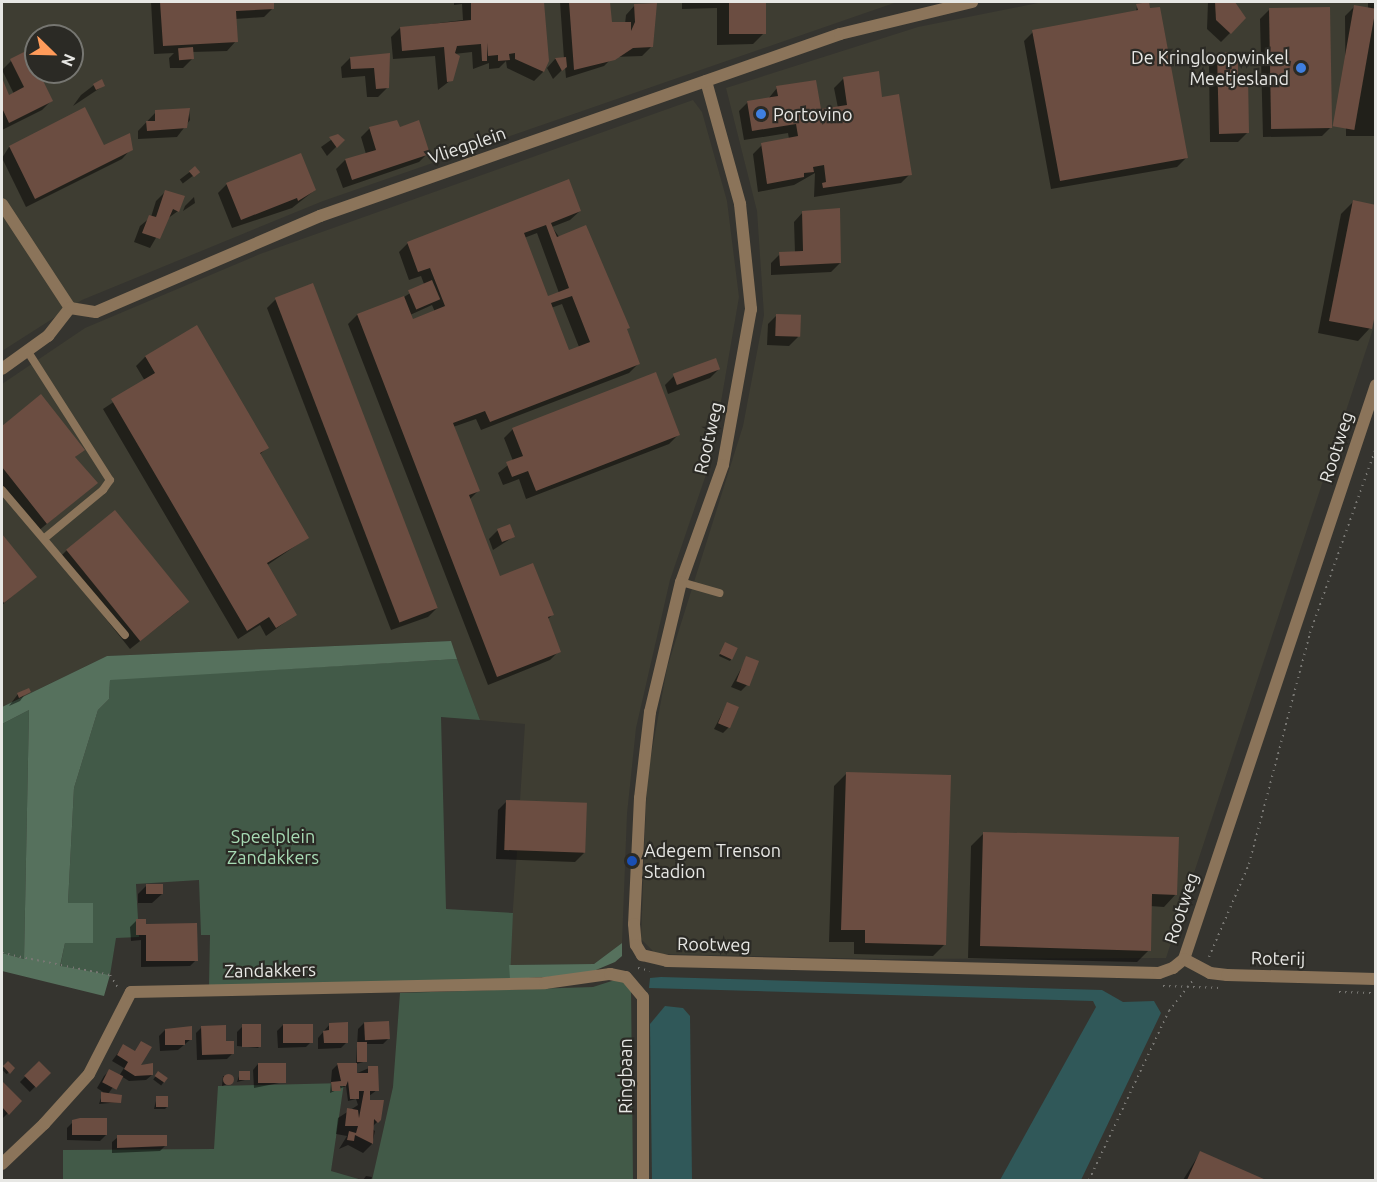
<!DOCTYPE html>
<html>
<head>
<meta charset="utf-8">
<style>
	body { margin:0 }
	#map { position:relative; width:1377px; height:1182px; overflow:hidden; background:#35342f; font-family:Ubuntu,sans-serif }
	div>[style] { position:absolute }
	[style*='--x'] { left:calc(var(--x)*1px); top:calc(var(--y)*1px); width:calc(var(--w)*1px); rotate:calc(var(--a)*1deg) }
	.built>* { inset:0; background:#3e3d32 }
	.green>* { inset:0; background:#425a48 }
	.forest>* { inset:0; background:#56715d }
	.water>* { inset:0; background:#305859 }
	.shadow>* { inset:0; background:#0007; transform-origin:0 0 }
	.building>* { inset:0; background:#6b4d41; transform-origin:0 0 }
	.round { border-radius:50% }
	.path>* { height:2px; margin-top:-1px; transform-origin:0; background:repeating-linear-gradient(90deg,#787773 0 1.5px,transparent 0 6px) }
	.service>* { height:8px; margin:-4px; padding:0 4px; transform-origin:4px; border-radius:4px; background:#8b745a }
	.minor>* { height:12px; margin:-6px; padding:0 6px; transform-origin:6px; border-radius:6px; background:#8b745a }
	.tertiary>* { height:12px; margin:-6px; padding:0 6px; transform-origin:6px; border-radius:6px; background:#8b745a }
	.dots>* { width:16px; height:16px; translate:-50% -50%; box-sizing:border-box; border:3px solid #2b2a25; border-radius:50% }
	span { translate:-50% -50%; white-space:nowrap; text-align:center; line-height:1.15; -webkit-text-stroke:4.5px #2b2a25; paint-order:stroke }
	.poi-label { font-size:18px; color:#e7e7e4 }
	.right { translate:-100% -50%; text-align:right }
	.left { translate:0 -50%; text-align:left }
	.street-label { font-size:18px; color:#e7e7e4 }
	.park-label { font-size:18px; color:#a7dbb4 }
	.frame { position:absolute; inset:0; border:3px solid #e7e7e4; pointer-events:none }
	.north { position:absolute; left:24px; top:24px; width:60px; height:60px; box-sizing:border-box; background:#2b2a25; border:2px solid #767671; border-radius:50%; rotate:113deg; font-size:16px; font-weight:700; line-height:24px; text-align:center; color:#e7e7e4 }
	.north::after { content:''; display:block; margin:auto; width:21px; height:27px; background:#ff9b5a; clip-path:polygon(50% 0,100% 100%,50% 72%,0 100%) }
</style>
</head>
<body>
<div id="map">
	<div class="built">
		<i style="clip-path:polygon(evenodd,2px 2px,897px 2px,323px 201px,82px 300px,2px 351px,2px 2px,36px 36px,72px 36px,72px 72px,36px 72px,36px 36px)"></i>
		<i style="clip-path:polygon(1043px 2px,1375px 2px,1373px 329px,1166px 958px,884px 959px,656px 954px,641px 939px,647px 778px,667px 668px,743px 426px,764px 315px,757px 211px,726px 88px,918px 27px)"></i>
		<i style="clip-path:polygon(693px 100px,702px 112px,727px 201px,739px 297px,711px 460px,670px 580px,636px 728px,627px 814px,622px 943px,594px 964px,509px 965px,517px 851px,504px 850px,506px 800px,520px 800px,525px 724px,480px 720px,450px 641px,107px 656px,2px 707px,2px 384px,85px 328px,260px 254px)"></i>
	</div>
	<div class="green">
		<i style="clip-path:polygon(457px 659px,480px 720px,441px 717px,446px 909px,513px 913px,510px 979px,209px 986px,210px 935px,201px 935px,199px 880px,136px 884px,139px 937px,116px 938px,110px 975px,60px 967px,65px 943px,93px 943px,68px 903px,74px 788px,98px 710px,109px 699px,110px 679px)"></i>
		<i style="clip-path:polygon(29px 710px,24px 959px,2px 953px,2px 724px)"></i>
		<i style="clip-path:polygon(618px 979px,631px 986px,633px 1180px,372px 1180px,393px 1087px,400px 993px,593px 987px)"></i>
		<i style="clip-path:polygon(344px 1083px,331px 1171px,362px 1180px,63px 1180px,63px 1150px,214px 1149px,218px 1086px)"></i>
	</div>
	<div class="forest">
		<i style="clip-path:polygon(451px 641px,457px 659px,110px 680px,109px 699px,98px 710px,74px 788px,68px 903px,93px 903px,93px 943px,65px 943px,60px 966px,110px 975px,104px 996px,2px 971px,2px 953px,24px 959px,29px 710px,2px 724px,2px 707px,107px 656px)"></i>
		<i style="clip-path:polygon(622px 943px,622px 956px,615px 962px,584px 975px,510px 979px,509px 965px,594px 964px)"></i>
	</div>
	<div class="water">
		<i style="clip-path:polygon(661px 977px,1102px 990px,1123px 1002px,1154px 1001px,1161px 1013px,1081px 1180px,1000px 1180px,1096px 1007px,1093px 1001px,649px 988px,650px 978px)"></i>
		<i style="clip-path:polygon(665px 1006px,683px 1008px,690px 1016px,692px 1180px,652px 1180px,650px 1024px)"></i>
	</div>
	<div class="shadow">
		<i style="clip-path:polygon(151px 2px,272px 2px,273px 8px,264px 17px,235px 19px,236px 41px,227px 51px,192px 52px,192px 59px,183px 68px,170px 68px,169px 58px,174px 53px,154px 54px)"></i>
		<i style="clip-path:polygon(454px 2px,542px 2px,548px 61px,543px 72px,534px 81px,507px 68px,506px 61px,499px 68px,489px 69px,489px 63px,473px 69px,472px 52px,454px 54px,451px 80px,438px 90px,435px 56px,393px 59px,391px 37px,400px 28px,463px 20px,462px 4px,454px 5px)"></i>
		<i style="clip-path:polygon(560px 2px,609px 2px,610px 24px,625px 24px,626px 15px,635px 5px,651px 47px,642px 56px,613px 57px,604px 66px,566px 78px,565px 67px,553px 79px,547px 68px,555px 59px,564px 59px)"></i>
		<i style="clip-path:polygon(682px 2px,764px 2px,765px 32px,753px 44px,717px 45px,717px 8px,682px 9px)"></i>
		<i style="clip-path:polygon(1208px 2px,1233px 2px,1230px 33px,1221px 42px,1207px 29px)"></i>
		<i style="clip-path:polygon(1368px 2px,1376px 2px,1376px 136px,1346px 136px,1345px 16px,1354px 7px,1368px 9px)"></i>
		<i style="clip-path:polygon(1137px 6px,1149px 10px,1186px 158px,1177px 167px,1051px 189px,1024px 41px,1033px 32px,1136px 12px)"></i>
		<i style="clip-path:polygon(1269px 10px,1331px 127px,1322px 136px,1263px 137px,1260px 19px)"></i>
		<i style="clip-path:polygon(1218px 54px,1237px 77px,1247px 133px,1238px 142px,1210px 142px,1209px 63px)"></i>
		<i style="clip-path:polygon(350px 58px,386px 68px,387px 88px,378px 97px,367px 97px,365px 76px,342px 78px,341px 67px)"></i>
		<i style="clip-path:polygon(11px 61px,51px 101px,42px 110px,2px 130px,2px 82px,9px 97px,14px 94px,2px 70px)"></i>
		<i style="clip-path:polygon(843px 79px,881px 99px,910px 174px,901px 183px,814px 197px,815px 173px,794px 185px,758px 192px,753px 154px,762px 145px,789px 139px,788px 133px,744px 140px,739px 111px,748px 102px,768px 99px,777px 88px,820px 111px,838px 108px,834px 88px)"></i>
		<i style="clip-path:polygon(94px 85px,103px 86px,73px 106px,81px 95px)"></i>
		<i style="clip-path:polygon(189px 110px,190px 120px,177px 137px,138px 139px,138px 131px,156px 112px)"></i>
		<i style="clip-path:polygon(370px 128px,428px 153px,419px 162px,343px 188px,336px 169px,345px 160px,366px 154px,361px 137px)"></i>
		<i style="clip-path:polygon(338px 135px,343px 140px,327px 156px,321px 147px)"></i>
		<i style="clip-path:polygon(9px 147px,131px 149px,122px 159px,26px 207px,2px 158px)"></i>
		<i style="left:195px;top:168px;width:5px;height:19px;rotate:53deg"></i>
		<i style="clip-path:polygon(227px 184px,315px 190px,292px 208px,232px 228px,218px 193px)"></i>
		<i style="clip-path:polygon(165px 192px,178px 211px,167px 219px,150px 248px,134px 242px,140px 226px,151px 217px,156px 201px)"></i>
		<i style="clip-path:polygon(194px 197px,195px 203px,183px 211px,185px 206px)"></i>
		<i style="clip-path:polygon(1353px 202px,1370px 328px,1358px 341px,1318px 333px,1341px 214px)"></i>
		<i style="clip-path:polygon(evenodd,580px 211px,570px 220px,552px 227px,626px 330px,638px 364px,629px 373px,481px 430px,476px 419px,453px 427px,478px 491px,469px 500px,499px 578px,552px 615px,547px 620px,559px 651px,550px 660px,488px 685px,348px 324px,357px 315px,401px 299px,424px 284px,421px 276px,409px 280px,399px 252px,408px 243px,580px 211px,537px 233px,559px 293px,547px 297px,524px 238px,537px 233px,580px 211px,562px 304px,579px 347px,568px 352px,551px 308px,562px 304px,580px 211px,432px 305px,435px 312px,412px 320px,410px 315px,432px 305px)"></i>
		<i style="clip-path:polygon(803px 212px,840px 263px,831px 272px,771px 275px,771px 263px,780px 254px,795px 253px,794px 222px)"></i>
		<i style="clip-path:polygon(276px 299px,437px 608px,428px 617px,391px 630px,267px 308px)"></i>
		<i style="clip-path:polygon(777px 315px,798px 337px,789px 346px,767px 345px,768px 324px)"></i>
		<i style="clip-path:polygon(197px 327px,267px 448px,259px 455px,307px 538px,266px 566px,295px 615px,266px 636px,260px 625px,238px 639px,103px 409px,145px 381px,136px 366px,145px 357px)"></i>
		<i style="clip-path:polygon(719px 369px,710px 378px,668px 394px,665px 385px,674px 376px)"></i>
		<i style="clip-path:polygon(41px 396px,83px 449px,74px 458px,96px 483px,37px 532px,2px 487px,2px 428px)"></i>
		<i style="clip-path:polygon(513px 429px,678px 435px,669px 444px,526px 499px,519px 479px,503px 485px,498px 473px,513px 461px,504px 438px)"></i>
		<i style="clip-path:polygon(498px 530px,513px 537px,493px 550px,489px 539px)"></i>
		<i style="clip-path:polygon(2px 536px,35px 577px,2px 605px)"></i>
		<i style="clip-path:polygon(67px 550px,178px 611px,130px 649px,58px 559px)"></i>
		<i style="clip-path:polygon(725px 644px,732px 658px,730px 661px,719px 656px)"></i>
		<i style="clip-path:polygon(747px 658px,747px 685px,741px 691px,731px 687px)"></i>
		<i style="clip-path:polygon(28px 690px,20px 701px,9px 706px,18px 694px)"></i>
		<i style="clip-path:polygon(727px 704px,729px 727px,723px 733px,714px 729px)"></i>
		<i style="clip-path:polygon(846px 774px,945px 944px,933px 956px,854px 954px,854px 942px,829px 942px,834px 786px)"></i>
		<i style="clip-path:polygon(507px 801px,584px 853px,575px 862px,496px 859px,498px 810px)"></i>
		<i style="clip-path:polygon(984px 833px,1176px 894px,1164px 907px,1150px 906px,1149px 950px,1137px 962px,968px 958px,971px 846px)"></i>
		<i style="clip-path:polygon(147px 885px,162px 894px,152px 903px,138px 903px,138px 894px)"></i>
		<i style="clip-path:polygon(136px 921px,196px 960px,190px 966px,141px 967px,141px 940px,131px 941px,130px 927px)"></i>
		<i style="clip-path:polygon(364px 1023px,389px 1038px,383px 1044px,366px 1044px,367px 1061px,356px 1064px,358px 1029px)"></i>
		<i style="clip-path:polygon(330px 1024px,346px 1043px,341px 1048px,318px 1049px,318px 1038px)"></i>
		<i style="clip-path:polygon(283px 1025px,312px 1041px,306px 1047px,278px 1048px,277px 1031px)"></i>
		<i style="clip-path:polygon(243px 1026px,260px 1046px,258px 1048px,237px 1046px,237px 1032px)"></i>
		<i style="clip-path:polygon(202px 1027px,225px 1042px,233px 1053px,227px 1059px,197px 1060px,196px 1033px)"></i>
		<i style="clip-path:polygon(165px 1030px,191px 1039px,178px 1050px,160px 1051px,159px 1036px)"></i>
		<i style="clip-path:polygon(123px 1046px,138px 1067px,152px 1075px,146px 1080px,129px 1081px,121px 1076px,108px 1094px,120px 1102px,99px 1104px,103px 1092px,97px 1088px,104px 1076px,109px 1071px,119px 1076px,124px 1068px,112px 1061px)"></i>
		<i style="left:8px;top:1063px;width:7px;height:9px;rotate:45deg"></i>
		<i style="left:39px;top:1063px;width:14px;height:27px;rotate:45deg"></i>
		<i style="clip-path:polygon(258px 1064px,284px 1082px,254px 1088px,253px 1070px)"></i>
		<i style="clip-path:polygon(338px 1064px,355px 1074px,369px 1068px,377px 1090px,369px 1096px,368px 1101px,383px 1102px,377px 1122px,371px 1128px,375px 1131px,372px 1144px,363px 1153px,348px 1145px,339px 1149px,347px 1136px,336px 1134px,338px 1118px,358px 1105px,356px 1099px,348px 1101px,346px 1086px,330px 1093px,332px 1070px)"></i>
		<i style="left:158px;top:1073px;width:10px;height:8px;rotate:37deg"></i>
		<i style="clip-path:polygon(240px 1073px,249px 1079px,237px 1082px)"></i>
		<i style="clip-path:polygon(223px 1076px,233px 1076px,233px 1082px,222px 1086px)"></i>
		<i style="clip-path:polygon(2px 1083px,20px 1101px,2px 1119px)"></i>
		<i style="clip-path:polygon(157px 1097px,167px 1107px,165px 1109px,154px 1109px)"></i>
		<i style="clip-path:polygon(73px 1122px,106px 1135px,100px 1141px,67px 1140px,67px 1128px)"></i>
		<i style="clip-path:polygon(118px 1137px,166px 1145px,160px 1151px,112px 1153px,112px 1142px)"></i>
		<i style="clip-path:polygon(1200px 1153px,1263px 1180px,1183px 1180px)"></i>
		<i style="clip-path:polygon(366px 1176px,372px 1177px,371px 1180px,363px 1180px)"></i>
	</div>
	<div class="building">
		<i style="clip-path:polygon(160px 2px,274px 2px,274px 9px,236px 11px,238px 42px,163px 46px)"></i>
		<i style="clip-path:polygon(471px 2px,544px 2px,549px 61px,544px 72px,515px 59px,515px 53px,509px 54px,510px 60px,498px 61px,498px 55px,488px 56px,487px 43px,487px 61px,482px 61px,481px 44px,457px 46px,455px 53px,460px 56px,453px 81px,447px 82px,444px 47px,402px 51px,400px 27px,471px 20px)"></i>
		<i style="clip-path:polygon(569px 2px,610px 2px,612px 22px,631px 22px,631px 31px,635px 22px,634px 4px,657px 3px,653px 47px,633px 48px,615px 60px,574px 70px)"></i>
		<i style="left:729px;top:2px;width:37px;height:32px"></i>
		<i style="clip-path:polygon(1149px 2px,1150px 8px,1160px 7px,1188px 158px,1060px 181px,1032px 30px,1138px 10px,1136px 4px)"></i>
		<i style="clip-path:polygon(1215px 2px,1235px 2px,1246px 18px,1231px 34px,1216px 20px)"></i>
		<i style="left:1354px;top:5px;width:22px;height:123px;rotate:10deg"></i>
		<i style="left:1330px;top:7px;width:121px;height:61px;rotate:89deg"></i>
		<i style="left:193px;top:47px;width:12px;height:15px;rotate:85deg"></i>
		<i style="clip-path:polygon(28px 50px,53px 101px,9px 123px,2px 108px,2px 78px,9px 95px,24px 87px,10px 59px)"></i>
		<i style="clip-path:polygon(1238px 52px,1238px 75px,1248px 75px,1249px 133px,1219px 134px,1217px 53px)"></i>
		<i style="clip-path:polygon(390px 53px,389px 88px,376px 89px,374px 68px,351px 69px,350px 57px)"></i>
		<i style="clip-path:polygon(566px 57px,567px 67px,562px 71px,555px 58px)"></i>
		<i style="clip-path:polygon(879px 71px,882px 97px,899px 94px,912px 175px,823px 188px,822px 183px,826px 182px,824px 165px,813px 167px,814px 172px,804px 173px,804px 177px,767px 184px,761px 143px,798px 136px,796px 124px,752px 131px,747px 101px,778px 96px,776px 86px,816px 80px,821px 109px,847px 105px,843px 77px)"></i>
		<i style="clip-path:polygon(102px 79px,105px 86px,96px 90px,93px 84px)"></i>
		<i style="clip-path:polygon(85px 107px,104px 145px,130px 133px,133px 150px,35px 199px,9px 146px)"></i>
		<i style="clip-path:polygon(190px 108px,187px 128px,147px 131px,146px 121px,155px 121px,155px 110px)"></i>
		<i style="clip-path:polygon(397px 120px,400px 127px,419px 120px,430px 154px,352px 180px,345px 159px,376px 150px,369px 127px)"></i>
		<i style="clip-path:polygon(338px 134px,345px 140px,337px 148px,329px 137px)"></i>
		<i style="clip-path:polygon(301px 153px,316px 190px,298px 201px,297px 198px,241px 220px,226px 183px)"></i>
		<i style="left:195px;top:166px;width:8px;height:8px;rotate:50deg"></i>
		<i style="clip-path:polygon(evenodd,569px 179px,581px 211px,551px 223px,557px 237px,586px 225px,630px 328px,627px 329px,640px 364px,490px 422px,485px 411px,453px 423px,480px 491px,469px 495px,500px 576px,533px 563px,554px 615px,548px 617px,561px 652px,497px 677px,357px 314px,404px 296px,413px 319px,445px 306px,430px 268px,418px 272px,407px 242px,569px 179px,546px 225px,569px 288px,548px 296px,524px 233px,546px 225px,569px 179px,572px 296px,590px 342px,569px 350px,551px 303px,572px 296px)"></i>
		<i style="clip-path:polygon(165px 190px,185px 196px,179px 212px,173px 209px,160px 239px,142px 233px,149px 215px,156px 217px)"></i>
		<i style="clip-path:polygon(1353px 200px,1376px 205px,1376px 310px,1372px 329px,1329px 321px)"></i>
		<i style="clip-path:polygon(840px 208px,841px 263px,780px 266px,779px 252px,803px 251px,802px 211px)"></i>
		<i style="left:432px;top:280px;width:21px;height:26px;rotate:67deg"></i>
		<i style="left:313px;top:283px;width:348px;height:41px;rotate:69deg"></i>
		<i style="left:776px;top:314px;width:25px;height:22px;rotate:2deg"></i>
		<i style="clip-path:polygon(197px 325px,269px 448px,260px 453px,309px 538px,267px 563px,297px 615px,276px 628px,269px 617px,247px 631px,111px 399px,155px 373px,145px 356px)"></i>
		<i style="left:716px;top:358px;width:12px;height:46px;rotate:70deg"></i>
		<i style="clip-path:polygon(656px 372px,680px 435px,536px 491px,528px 471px,512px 477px,506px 462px,523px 456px,512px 428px)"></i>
		<i style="clip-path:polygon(41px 394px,85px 450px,75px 457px,98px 483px,47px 524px,2px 467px,2px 426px)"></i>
		<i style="left:115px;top:510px;width:118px;height:63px;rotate:51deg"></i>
		<i style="left:510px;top:524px;width:14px;height:14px;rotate:69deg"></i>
		<i style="clip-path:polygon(2px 534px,37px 577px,4px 603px,2px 600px)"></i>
		<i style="left:725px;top:642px;width:14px;height:13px;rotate:25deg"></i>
		<i style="left:746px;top:656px;width:14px;height:27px;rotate:21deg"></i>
		<i style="clip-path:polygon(29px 688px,31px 692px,19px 698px,17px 693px)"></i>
		<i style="left:727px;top:702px;width:13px;height:23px;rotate:23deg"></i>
		<i style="clip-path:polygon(846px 772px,951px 775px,946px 945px,865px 943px,865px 930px,841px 930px)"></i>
		<i style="left:506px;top:800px;width:81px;height:50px;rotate:2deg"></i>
		<i style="clip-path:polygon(983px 832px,1179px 837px,1177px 895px,1152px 894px,1151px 951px,980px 946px)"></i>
		<i style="left:146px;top:884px;width:17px;height:10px"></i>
		<i style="clip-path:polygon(136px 919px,146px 919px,146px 924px,197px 923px,198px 961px,146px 961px,146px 935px,136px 935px)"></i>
		<i style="left:389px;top:1021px;width:18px;height:25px;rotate:87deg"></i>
		<i style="clip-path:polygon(348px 1022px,348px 1043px,324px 1043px,323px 1031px,329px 1030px,329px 1023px)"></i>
		<i style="left:242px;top:1024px;width:19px;height:23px"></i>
		<i style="left:283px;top:1024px;width:30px;height:19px"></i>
		<i style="clip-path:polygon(226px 1025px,226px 1041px,234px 1041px,234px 1054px,202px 1055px,201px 1026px)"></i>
		<i style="clip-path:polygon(192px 1026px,192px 1040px,185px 1040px,185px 1045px,165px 1045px,165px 1029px)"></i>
		<i style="clip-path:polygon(141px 1041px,152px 1047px,141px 1065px,153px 1063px,153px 1075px,135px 1076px,124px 1069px,128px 1062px,117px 1055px,123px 1044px,135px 1051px)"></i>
		<i style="left:357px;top:1042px;width:10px;height:20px"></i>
		<i style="clip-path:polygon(8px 1061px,15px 1068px,10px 1074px,3px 1066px)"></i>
		<i style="left:39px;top:1061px;width:17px;height:21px;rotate:45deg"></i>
		<i style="left:258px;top:1063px;width:28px;height:20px"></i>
		<i style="clip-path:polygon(337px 1063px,357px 1063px,357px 1073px,368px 1073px,368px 1066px,378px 1066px,379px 1091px,370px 1091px,370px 1100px,384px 1100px,381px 1120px,378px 1123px,374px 1119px,373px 1144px,355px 1135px,354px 1141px,347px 1140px,349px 1131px,356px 1133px,358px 1126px,345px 1126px,347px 1108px,358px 1110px,359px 1118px,364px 1091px,359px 1091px,359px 1099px,350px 1099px,348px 1081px,346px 1086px,340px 1086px,341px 1091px,332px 1091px,331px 1082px,341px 1081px)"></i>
		<i style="left:109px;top:1069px;width:16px;height:15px;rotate:27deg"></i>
		<i style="left:158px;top:1071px;width:12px;height:6px;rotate:35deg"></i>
		<i style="left:250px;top:1071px;width:9px;height:11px;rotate:90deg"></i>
		<i class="round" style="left:222.5px;top:1073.5px;width:11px;height:11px"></i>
		<i style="clip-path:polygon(2px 1081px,22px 1101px,9px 1115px,2px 1107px)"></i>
		<i style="clip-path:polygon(101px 1092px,122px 1095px,121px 1103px,101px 1102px)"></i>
		<i style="left:156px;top:1096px;width:12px;height:11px"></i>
		<i style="clip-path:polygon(80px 1118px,107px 1118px,107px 1135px,72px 1135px,72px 1120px)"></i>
		<i style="clip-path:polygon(117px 1135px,167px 1135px,167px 1146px,117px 1148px)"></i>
		<i style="clip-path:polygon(1200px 1151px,1266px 1180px,1187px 1180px)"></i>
	</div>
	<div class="path">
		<i style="--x:2;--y:953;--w:110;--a:11.5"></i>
		<i style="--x:110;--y:975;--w:15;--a:58"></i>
		<i style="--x:1209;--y:957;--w:101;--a:-66.7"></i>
		<i style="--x:1249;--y:864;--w:239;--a:-75.2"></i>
		<i style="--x:1310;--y:633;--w:196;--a:-70.4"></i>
		<i style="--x:638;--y:968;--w:12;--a:14"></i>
		<i style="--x:1163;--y:986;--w:57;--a:2"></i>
		<i style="--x:1339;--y:992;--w:37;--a:2"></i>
		<i style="--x:1089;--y:1180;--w:187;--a:-64.7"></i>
		<i style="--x:1169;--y:1011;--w:41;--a:-52"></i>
	</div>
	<div class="service">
		<i style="--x:28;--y:352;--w:152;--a:57.4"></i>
		<i style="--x:110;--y:480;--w:12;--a:125"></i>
		<i style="--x:103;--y:490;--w:74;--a:140.5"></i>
		<i style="--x:2;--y:490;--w:190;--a:49.7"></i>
		<i style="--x:681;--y:582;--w:40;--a:16"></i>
	</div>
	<div class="minor">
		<i style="--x:706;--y:81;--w:128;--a:74.5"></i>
		<i style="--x:740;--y:204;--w:106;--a:84"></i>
		<i style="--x:751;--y:309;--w:158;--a:100.2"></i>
		<i style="--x:723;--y:465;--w:124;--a:109.7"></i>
		<i style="--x:681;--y:582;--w:134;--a:103.4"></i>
		<i style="--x:650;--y:712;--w:87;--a:96.6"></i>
		<i style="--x:640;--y:798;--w:126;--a:92.7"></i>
		<i style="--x:634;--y:924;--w:21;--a:85"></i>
		<i style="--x:636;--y:945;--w:12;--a:59"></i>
		<i style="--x:642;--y:955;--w:26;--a:13"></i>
		<i style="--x:667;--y:961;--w:492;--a:1.4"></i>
		<i style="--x:1159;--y:973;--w:15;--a:-20"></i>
		<i style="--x:1173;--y:968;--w:14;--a:-39"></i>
		<i style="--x:1184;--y:959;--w:605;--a:-71.51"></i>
		<i style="--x:2;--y:204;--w:124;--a:56.8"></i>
		<i style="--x:1184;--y:959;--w:30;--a:28"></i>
		<i style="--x:1210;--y:973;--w:17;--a:7"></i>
		<i style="--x:1227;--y:975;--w:149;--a:1.5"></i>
		<i style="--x:2;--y:1164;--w:58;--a:-43.6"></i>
		<i style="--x:44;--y:1124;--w:67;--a:-48"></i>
		<i style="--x:89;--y:1074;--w:92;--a:-62.9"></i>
		<i style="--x:131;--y:992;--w:414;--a:-1.2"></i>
		<i style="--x:545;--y:983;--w:66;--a:-7.9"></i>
		<i style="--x:610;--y:974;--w:16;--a:11"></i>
		<i style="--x:626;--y:977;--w:26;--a:50"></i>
		<i style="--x:643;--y:997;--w:183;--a:90"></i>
	</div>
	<div class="tertiary">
		<i style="--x:2;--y:369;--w:57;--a:-35.7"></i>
		<i style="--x:48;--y:336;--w:36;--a:-52"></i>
		<i style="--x:70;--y:308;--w:26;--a:9"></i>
		<i style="--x:96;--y:312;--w:244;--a:-23.2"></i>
		<i style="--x:320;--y:216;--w:551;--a:-19.29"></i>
		<i style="--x:840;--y:34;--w:136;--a:-13.6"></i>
	</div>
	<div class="dots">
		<i style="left:1301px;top:68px;background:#3f7fe0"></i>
		<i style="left:761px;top:114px;background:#3f7fe0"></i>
		<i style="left:632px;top:861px;background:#1a4fb4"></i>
	</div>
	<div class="poi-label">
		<span class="right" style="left:1289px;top:68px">De Kringloopwinkel<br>Meetjesland</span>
		<span class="left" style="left:773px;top:114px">Portovino</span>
		<span class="left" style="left:644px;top:861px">Adegem Trenson<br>Stadion</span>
	</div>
	<div class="street-label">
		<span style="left:467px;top:145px;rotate:-19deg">Vliegplein</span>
		<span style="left:708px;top:438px;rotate:-77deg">Rootweg</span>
		<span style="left:1336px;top:447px;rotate:-72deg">Rootweg</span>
		<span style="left:1181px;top:908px;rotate:-72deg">Rootweg</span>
		<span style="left:714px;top:944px;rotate:1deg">Rootweg</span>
		<span style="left:1278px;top:958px;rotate:1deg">Roterij</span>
		<span style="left:270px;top:970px;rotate:-1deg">Zandakkers</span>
		<span style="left:625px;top:1076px;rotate:-90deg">Ringbaan</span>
	</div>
	<div class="park-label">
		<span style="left:273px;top:847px">Speelplein<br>Zandakkers</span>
	</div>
	<div class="frame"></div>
	<div class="north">N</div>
</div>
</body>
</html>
